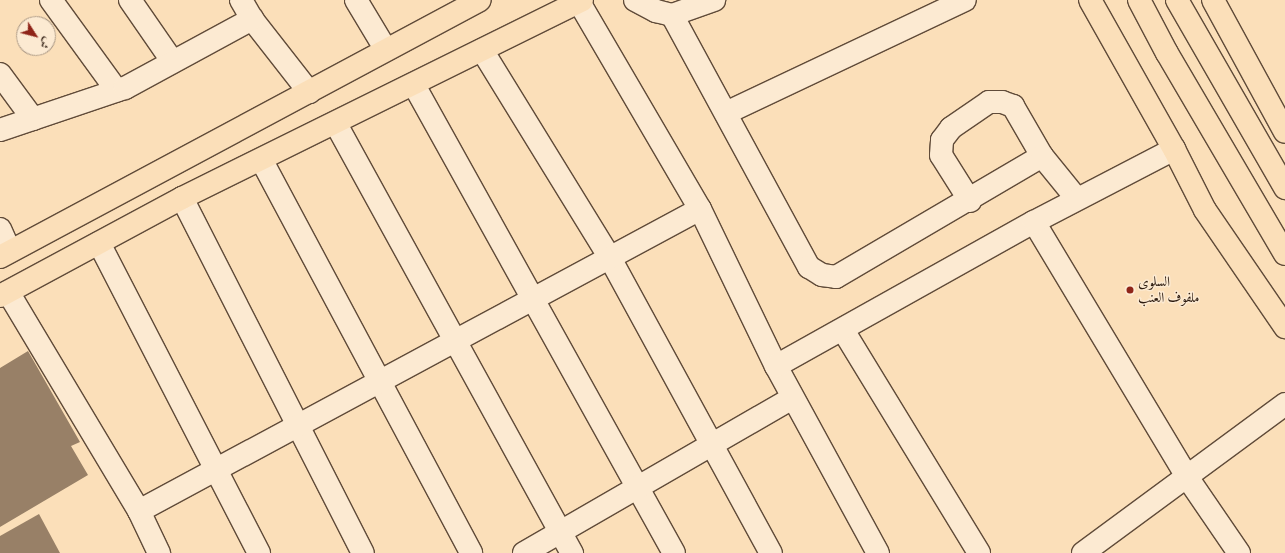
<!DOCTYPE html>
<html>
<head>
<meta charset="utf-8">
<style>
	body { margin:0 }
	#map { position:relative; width:1285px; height:553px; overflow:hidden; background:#fbdfb9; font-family:"IM FELL Great Primer",Amiri,serif }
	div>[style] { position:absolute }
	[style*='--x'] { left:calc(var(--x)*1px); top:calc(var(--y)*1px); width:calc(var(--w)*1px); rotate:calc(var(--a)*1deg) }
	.building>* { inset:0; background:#988067 }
	.roads { filter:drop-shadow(1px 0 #604b39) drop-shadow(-1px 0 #604b39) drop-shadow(0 1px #604b39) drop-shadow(0 -1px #604b39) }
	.minor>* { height:22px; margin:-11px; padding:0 11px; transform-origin:11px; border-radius:11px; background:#fcead2 }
	.major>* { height:22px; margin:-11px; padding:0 11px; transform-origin:11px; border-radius:11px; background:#fbdfb9 }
	.highway>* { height:22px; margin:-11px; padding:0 11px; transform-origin:11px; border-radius:11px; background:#fbdfb9 }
	.dots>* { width:11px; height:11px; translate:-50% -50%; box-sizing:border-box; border:2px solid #fcead2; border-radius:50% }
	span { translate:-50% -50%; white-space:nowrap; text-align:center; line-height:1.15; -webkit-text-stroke:3px #fcead2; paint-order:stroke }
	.poi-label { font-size:14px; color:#2c1a0e }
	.left { translate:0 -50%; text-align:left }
	.north { position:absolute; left:16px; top:16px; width:40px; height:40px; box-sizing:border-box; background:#fcead2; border:1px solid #a99784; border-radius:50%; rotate:126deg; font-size:11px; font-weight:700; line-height:16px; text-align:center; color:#2c1a0e }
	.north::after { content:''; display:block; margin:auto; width:14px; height:18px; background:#8f2418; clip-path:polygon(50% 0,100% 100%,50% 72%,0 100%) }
</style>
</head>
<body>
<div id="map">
	<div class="building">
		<i style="clip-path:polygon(28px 351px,80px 442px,71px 446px,88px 475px,0 527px,0 368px)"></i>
		<i style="clip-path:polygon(39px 514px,60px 553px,0 553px,0 536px)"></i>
	</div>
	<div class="roads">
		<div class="minor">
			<i style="--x:51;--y:0;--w:112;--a:54"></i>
			<i style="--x:130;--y:0;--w:75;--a:55.3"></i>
			<i style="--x:241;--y:0;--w:22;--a:60"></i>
			<i style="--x:252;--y:19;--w:93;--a:52"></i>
			<i style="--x:356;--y:0;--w:58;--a:59"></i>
			<i style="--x:635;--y:0;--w:24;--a:28"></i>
			<i style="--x:656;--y:11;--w:16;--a:14"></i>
			<i style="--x:672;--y:15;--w:45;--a:-19.7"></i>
			<i style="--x:579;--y:2;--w:240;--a:59.7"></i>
			<i style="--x:700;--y:209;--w:174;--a:64.2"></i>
			<i style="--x:776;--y:366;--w:213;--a:61.4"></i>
			<i style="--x:672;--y:15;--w:287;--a:61.5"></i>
			<i style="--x:809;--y:267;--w:15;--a:32"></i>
			<i style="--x:822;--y:275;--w:14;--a:8"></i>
			<i style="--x:836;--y:277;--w:239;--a:-30.4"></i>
			<i style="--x:482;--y:50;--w:244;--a:58.4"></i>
			<i style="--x:610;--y:258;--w:336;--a:61.4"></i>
			<i style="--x:0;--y:74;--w:56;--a:53.7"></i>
			<i style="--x:414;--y:85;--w:535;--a:60.95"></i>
			<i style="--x:726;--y:113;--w:264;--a:-25.3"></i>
			<i style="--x:336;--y:124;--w:490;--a:61.2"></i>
			<i style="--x:0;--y:130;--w:132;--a:-18.6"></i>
			<i style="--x:125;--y:88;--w:145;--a:-28.5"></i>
			<i style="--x:262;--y:161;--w:444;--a:61.9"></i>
			<i style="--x:182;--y:198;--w:398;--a:63"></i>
			<i style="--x:970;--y:201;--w:54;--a:-122.2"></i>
			<i style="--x:941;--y:155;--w:15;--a:-86"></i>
			<i style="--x:942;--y:140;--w:15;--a:-53"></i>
			<i style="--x:951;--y:128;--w:46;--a:-34.4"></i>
			<i style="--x:989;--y:102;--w:13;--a:0"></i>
			<i style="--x:1002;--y:102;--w:12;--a:20"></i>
			<i style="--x:1013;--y:106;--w:58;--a:59.9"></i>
			<i style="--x:1042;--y:156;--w:55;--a:50.9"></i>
			<i style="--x:1034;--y:222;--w:297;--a:59"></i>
			<i style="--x:1187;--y:477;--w:92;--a:55.6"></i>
			<i style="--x:0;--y:229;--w:24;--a:66"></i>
			<i style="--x:99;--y:243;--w:349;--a:62.7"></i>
			<i style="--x:8;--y:292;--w:255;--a:59.1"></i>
			<i style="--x:139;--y:511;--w:47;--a:64.5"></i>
			<i style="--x:843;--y:330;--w:261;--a:58.6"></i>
			<i style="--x:776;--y:366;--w:295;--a:-29.2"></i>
			<i style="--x:1034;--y:222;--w:158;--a:-27.5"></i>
			<i style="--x:139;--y:511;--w:637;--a:-28.29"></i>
			<i style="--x:524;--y:553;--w:310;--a:-30"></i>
			<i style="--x:1083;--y:553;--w:251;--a:-36.4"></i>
		</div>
		<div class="major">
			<i style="--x:1213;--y:0;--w:150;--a:61.4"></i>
		</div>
		<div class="highway">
			<i style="--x:1090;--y:0;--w:171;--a:60.6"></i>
			<i style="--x:1174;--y:149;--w:68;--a:63.1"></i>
			<i style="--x:1205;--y:210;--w:142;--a:55.6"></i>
			<i style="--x:1139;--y:0;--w:60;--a:62.2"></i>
			<i style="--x:1167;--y:53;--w:233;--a:59.6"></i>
			<i style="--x:1177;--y:0;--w:217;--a:60.1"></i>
			<i style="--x:0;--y:257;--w:544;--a:-28.17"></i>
			<i style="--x:0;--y:296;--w:207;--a:-28.3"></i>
			<i style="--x:182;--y:198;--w:446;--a:-26.3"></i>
		</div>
	</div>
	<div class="dots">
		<i style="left:1130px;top:290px;background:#8f2418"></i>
	</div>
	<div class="poi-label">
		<span class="left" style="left:1138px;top:290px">السلوى<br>ملفوف العنب</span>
	</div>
	<div class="north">ش</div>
</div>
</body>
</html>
